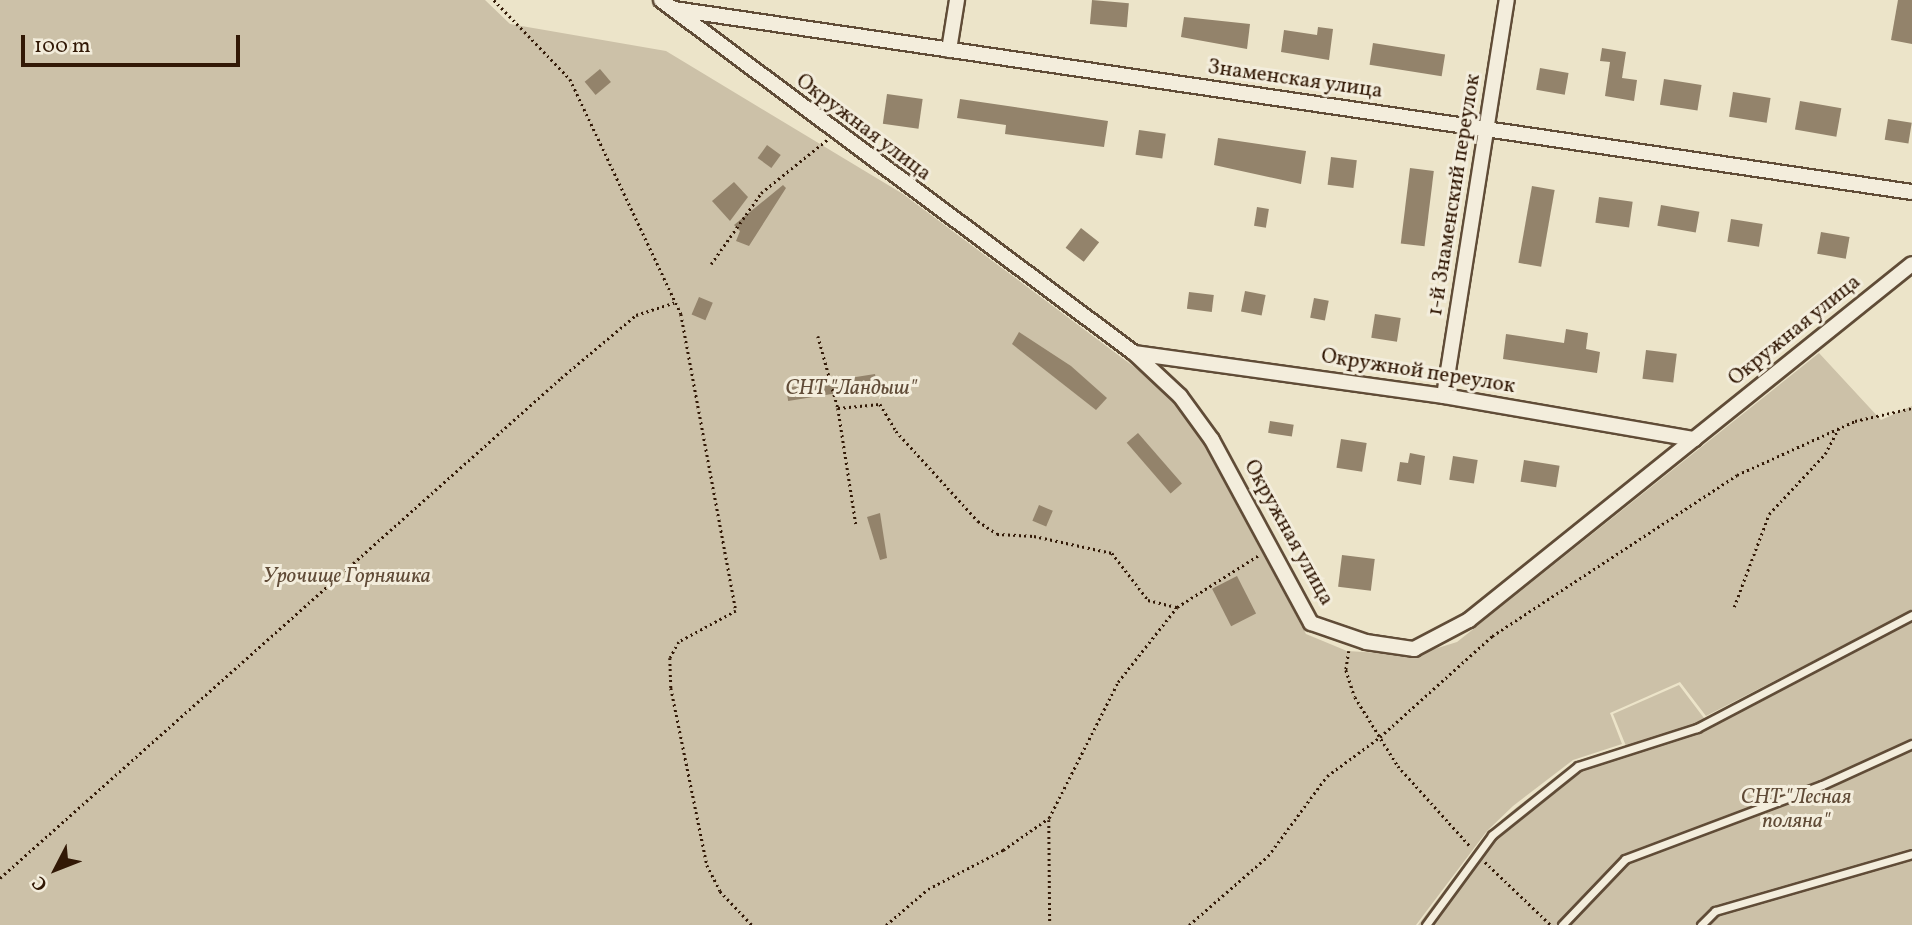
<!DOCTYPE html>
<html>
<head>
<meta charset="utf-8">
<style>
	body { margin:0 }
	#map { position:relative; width:1912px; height:925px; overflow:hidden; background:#ece4c9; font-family:Vollkorn,serif }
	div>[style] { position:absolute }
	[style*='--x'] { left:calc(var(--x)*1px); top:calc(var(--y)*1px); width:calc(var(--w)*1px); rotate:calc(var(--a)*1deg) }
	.green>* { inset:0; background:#ccc1a8 }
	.building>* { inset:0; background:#93836b; transform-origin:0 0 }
	.path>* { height:2.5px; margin-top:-1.25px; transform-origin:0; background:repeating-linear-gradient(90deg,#321906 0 2px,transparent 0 5.5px) }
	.roads { filter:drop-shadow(2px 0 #604c37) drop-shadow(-2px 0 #604c37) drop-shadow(0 2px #604c37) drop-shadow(0 -2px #604c37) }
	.service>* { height:7px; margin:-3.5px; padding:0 3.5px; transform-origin:3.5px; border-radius:3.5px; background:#f3eddc }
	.minor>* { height:14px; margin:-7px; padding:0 7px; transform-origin:7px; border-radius:7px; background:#f3eddc }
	span { translate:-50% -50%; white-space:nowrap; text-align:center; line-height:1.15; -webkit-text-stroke:6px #f3eddc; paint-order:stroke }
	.street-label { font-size:21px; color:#321906 }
	.park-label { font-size:21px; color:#604b37; font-style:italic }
	.north { position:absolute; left:21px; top:834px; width:70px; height:70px; -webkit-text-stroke:5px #f3eddc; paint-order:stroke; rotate:228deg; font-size:19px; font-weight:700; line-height:28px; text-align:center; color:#321906 }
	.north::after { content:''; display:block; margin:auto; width:24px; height:32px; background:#321906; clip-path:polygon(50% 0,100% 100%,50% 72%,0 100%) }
	.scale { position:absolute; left:21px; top:35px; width:219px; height:32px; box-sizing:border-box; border:4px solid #321906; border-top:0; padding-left:9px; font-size:21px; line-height:24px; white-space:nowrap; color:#321906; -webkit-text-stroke:5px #f3eddc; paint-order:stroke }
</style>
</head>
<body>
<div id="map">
	<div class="green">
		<i style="clip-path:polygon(0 0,485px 0,510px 24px,666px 51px,903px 194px,1153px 381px,1195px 428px,1306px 634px,1347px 651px,1415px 655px,1457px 642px,1819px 353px,1881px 420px,1912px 406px,1912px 610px,1706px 716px,1680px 682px,1610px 713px,1622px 744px,1573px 760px,1513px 806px,1487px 831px,1416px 925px,0 925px)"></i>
		<i style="clip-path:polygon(1912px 618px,1912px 925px,1418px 925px,1488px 832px,1517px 807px,1576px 763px,1626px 746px,1613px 714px,1679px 685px,1710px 726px)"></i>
	</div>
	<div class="building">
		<i style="left:1092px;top:0;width:37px;height:24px;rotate:5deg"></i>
		<i style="clip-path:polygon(1898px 0,1912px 0,1912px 44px,1891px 40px)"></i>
		<i style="clip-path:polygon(1184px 17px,1250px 24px,1247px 49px,1181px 37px)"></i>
		<i style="clip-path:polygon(1318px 27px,1333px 29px,1329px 60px,1281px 52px,1284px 30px,1317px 35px)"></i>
		<i style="left:1373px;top:43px;width:73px;height:22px;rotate:9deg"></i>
		<i style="clip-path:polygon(1602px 48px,1626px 52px,1622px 78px,1637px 80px,1634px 101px,1605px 96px,1610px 62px,1600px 61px)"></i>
		<i style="left:1540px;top:68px;width:29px;height:22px;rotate:10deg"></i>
		<i style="left:600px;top:69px;width:17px;height:20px;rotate:50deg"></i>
		<i style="left:1664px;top:79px;width:38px;height:26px;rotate:9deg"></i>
		<i style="left:1733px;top:92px;width:38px;height:25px;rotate:9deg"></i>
		<i style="left:887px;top:94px;width:36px;height:30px;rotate:8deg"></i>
		<i style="clip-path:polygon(960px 99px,1108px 121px,1104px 147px,1005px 134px,1006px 125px,957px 118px)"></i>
		<i style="left:1800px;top:101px;width:42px;height:29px;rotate:10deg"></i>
		<i style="left:1888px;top:119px;width:24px;height:21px;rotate:9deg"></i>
		<i style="left:1139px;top:130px;width:27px;height:25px;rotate:8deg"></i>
		<i style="clip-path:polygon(1218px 138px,1306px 151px,1301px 184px,1214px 165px)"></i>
		<i style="left:767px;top:145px;width:17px;height:16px;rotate:36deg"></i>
		<i style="left:1331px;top:157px;width:26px;height:28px;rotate:7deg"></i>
		<i style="left:1410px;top:168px;width:24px;height:76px;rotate:7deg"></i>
		<i style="clip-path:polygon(734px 182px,748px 197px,730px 221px,712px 201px)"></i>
		<i style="clip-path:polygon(783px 185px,786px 188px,749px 246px,736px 241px,740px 231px,734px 225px)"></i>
		<i style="left:1532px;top:186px;width:23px;height:78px;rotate:10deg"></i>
		<i style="left:1599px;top:197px;width:34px;height:26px;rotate:8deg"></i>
		<i style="left:1661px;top:205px;width:39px;height:21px;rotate:10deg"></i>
		<i style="left:1257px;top:207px;width:12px;height:19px;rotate:9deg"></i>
		<i style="left:1731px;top:219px;width:32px;height:23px;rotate:9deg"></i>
		<i style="left:1081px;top:228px;width:23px;height:25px;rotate:38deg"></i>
		<i style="left:1821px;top:232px;width:29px;height:22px;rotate:10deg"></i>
		<i style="left:1245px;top:291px;width:21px;height:21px;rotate:11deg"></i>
		<i style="left:1189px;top:292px;width:25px;height:17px;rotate:7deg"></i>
		<i style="left:699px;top:297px;width:15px;height:19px;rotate:23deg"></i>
		<i style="left:1314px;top:298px;width:15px;height:20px;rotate:11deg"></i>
		<i style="left:1375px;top:314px;width:26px;height:24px;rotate:9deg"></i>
		<i style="clip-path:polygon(1566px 329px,1588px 333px,1586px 349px,1600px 352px,1597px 373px,1503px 359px,1506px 334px,1564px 343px)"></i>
		<i style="clip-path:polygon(1019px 332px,1071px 366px,1107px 398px,1096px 410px,1012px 344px)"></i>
		<i style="left:1646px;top:350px;width:31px;height:29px;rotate:7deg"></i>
		<i style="left:875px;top:374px;width:13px;height:90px;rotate:81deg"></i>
		<i style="left:1270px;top:421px;width:24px;height:12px;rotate:9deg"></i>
		<i style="left:1138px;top:433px;width:67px;height:15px;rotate:49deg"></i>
		<i style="left:1341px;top:439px;width:26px;height:29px;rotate:9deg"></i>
		<i style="clip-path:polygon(1410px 453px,1425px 456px,1421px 485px,1397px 481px,1400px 462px,1408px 463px)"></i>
		<i style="left:1453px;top:456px;width:25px;height:24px;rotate:9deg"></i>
		<i style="left:1524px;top:460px;width:36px;height:22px;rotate:9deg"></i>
		<i style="left:1039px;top:505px;width:15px;height:17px;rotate:23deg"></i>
		<i style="clip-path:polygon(880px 513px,887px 558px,880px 560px,867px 517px)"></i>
		<i style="left:1342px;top:555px;width:33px;height:32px;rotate:7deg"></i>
		<i style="left:1237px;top:576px;width:42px;height:28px;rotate:63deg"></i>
	</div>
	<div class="path">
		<i style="--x:494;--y:0;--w:110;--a:46.1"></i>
		<i style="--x:570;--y:79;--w:260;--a:64.7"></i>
		<i style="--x:681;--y:314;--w:302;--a:79.5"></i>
		<i style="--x:736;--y:611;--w:65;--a:151.5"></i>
		<i style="--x:679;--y:642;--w:18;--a:119"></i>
		<i style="--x:670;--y:658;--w:30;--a:88"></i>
		<i style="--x:671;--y:688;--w:181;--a:78.5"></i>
		<i style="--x:707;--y:865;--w:29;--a:63"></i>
		<i style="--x:720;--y:891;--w:47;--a:46.7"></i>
		<i style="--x:711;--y:264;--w:87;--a:-54.8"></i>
		<i style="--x:761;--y:193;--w:85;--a:-38.8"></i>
		<i style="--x:818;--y:336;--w:75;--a:74.5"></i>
		<i style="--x:838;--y:408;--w:117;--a:81.2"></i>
		<i style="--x:838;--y:408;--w:42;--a:-5.4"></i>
		<i style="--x:880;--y:404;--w:31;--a:59"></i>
		<i style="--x:896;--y:431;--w:122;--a:47.7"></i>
		<i style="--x:978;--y:521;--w:23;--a:34"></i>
		<i style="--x:997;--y:534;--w:37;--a:3"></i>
		<i style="--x:1034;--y:536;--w:80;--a:12.3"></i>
		<i style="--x:1112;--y:553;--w:59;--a:52.5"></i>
		<i style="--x:1148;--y:600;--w:30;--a:14"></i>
		<i style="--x:1177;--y:607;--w:97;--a:-32.4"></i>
		<i style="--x:1734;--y:607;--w:99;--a:-69.4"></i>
		<i style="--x:1769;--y:514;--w:82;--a:-47"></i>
		<i style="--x:1825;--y:454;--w:30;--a:-62"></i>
		<i style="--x:1349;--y:651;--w:19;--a:99"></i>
		<i style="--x:1346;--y:670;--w:28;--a:72"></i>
		<i style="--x:1355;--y:697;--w:81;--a:58.1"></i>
		<i style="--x:1398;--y:766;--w:109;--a:48"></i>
		<i style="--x:1049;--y:820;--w:105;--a:89.5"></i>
		<i style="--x:1485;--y:862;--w:91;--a:43.7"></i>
		<i style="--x:0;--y:878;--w:751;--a:-41.71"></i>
		<i style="--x:561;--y:378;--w:98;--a:-40"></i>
		<i style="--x:636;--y:315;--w:40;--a:-18"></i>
		<i style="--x:886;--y:925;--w:55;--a:-40.6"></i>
		<i style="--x:928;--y:889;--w:85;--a:-27.5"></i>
		<i style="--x:1003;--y:850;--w:56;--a:-34.8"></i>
		<i style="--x:1049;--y:818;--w:153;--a:-63.1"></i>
		<i style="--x:1118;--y:682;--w:95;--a:-51.8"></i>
		<i style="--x:1189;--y:925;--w:105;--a:-41.1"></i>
		<i style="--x:1268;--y:856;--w:99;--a:-53.6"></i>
		<i style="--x:1327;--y:776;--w:66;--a:-36.3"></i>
		<i style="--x:1380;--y:737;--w:151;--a:-42"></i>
		<i style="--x:1492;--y:636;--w:293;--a:-33.3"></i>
		<i style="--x:1737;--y:475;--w:130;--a:-24.6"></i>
		<i style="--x:1855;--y:421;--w:58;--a:-12.8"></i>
	</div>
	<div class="roads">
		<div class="service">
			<i style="--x:1426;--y:925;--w:112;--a:-53.7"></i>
			<i style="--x:1492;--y:835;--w:110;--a:-38.7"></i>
			<i style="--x:1578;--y:766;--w:125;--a:-17.7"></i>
			<i style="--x:1697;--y:728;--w:243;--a:-27.7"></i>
			<i style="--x:1562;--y:925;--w:91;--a:-46.3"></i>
			<i style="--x:1625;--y:859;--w:210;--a:-20.6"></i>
			<i style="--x:1822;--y:785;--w:99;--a:-24.5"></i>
			<i style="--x:1701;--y:925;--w:20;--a:-45"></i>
			<i style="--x:1715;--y:911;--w:205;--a:-16.1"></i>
		</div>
		<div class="minor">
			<i style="--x:661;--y:0;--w:590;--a:36.73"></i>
			<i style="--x:1134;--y:353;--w:63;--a:43.1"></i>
			<i style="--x:1180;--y:396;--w:54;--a:54"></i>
			<i style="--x:1212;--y:440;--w:208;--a:61.6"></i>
			<i style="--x:1311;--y:623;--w:58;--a:19.1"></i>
			<i style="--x:1366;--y:642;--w:49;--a:8.3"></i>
			<i style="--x:1414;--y:649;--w:62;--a:-27.8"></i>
			<i style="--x:1469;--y:620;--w:568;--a:-38.79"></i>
			<i style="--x:674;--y:9;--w:1251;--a:8.41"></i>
			<i style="--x:949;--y:50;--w:51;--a:-80.9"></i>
			<i style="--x:1134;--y:353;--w:313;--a:7.9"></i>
			<i style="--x:1444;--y:396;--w:254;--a:9.8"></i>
			<i style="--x:1444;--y:396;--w:401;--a:-81"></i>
		</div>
	</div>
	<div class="street-label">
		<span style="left:1295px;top:80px;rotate:8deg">Знаменская улица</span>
		<span style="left:863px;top:128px;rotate:37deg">Окружная улица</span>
		<span style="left:1455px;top:195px;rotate:-81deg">1-й Знаменский переулок</span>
		<span style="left:1795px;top:331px;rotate:-39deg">Окружная улица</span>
		<span style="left:1418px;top:372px;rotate:9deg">Окружной переулок</span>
		<span style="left:1288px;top:533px;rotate:61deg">Окружная улица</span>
	</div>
	<div class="park-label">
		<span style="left:851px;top:389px">СНТ "Ландыш"</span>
		<span style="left:347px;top:577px">Урочище Горняшка</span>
		<span style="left:1796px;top:810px">СНТ "Лесная<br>поляна"</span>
	</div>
	<div class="north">С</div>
	<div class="scale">100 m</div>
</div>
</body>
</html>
